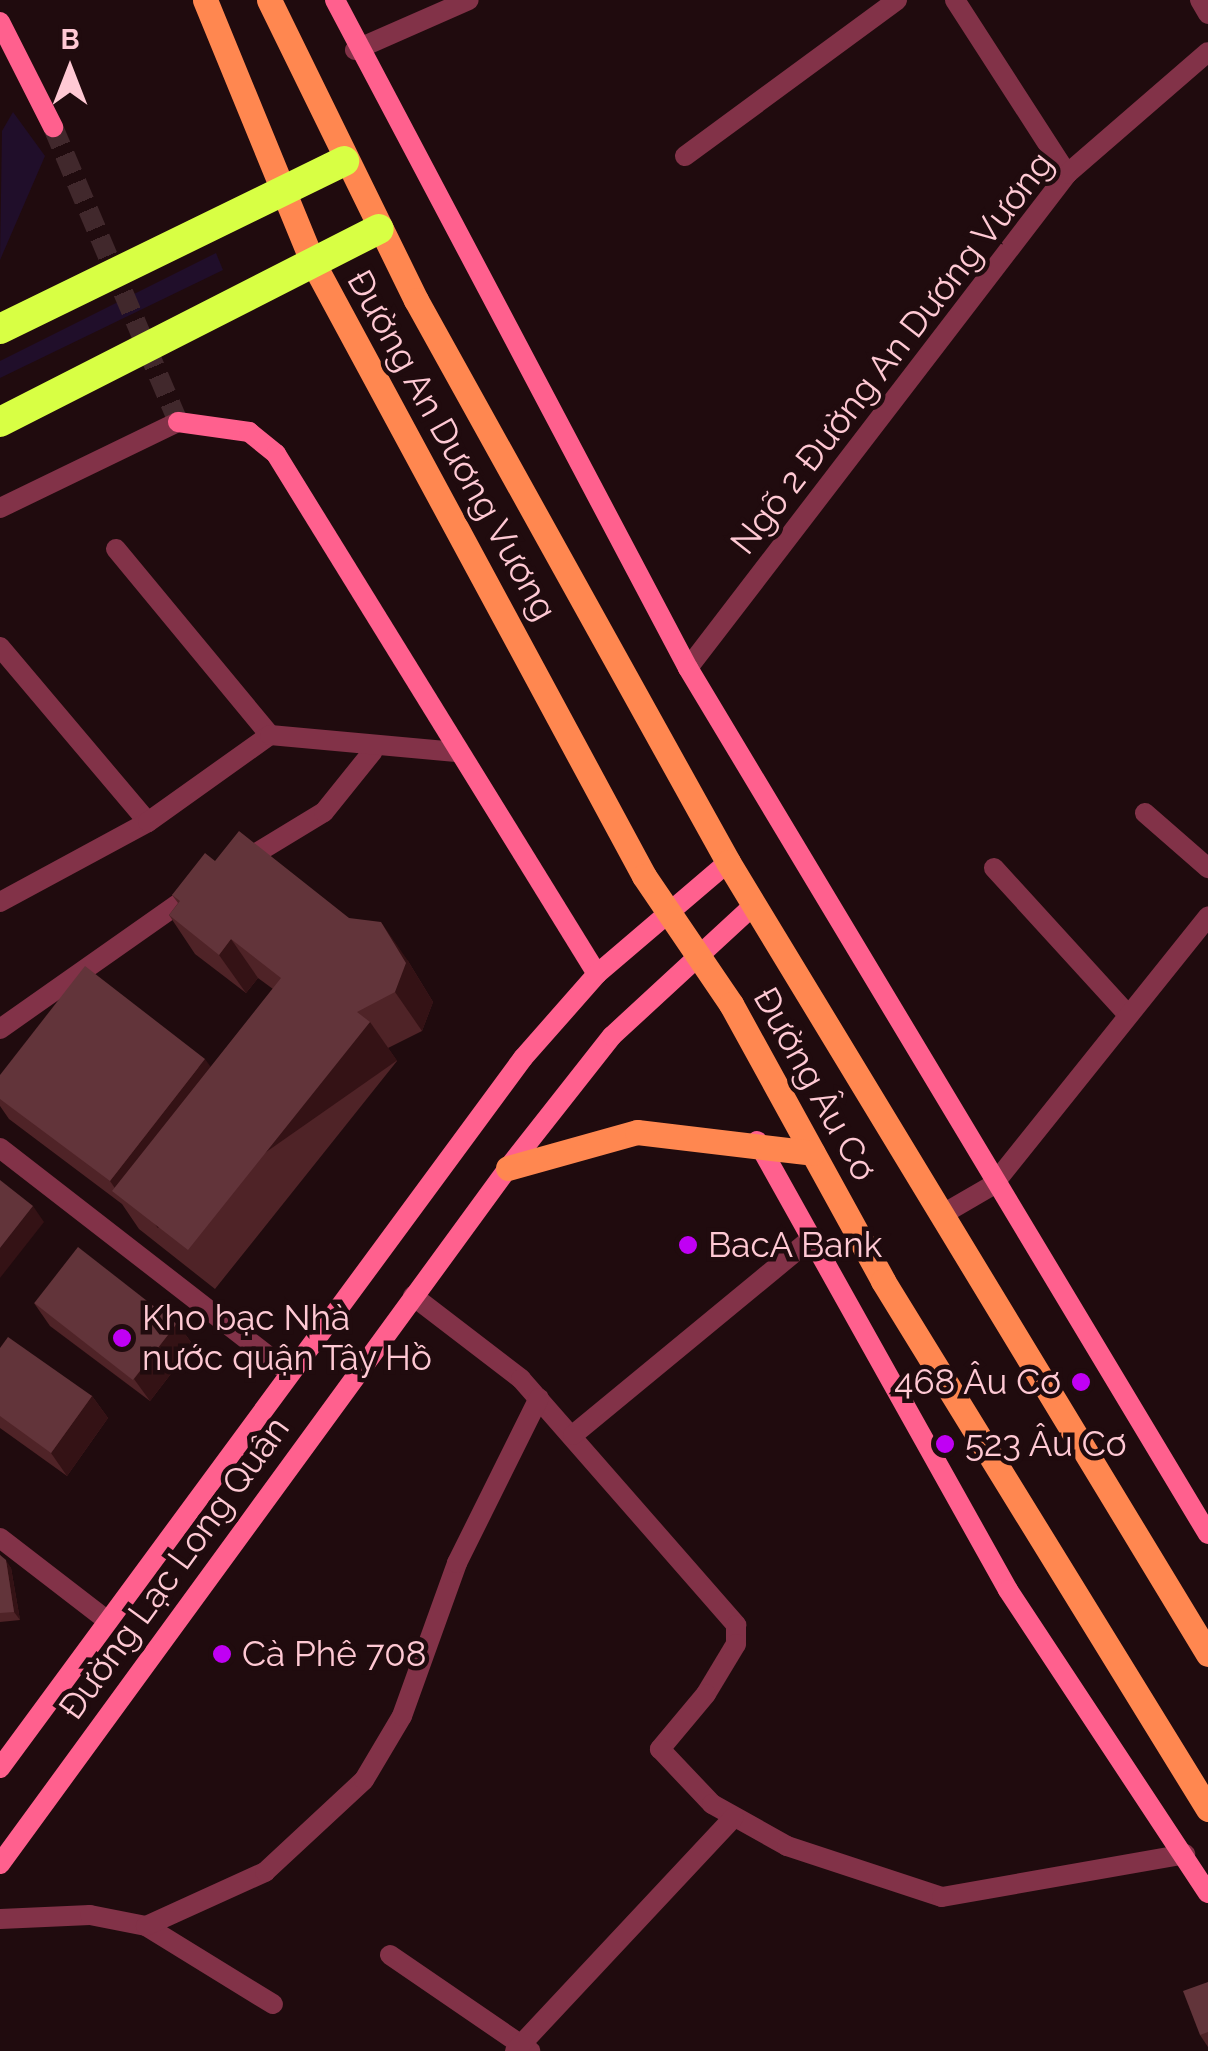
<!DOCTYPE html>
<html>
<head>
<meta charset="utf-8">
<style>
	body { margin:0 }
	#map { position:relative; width:1208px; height:2051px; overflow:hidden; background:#200b0e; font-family:Raleway,sans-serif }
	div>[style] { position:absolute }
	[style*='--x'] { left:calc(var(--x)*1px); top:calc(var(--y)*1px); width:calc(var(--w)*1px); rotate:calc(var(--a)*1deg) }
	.green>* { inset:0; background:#200e2a }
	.secondary-tunnel>* { height:20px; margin-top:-10px; transform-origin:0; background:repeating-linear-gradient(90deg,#41282c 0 20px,transparent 0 30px) }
	.lane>* { height:20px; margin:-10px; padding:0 10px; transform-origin:10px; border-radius:10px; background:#823248 }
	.street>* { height:20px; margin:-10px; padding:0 10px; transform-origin:10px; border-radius:10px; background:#823248 }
	.secondary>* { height:20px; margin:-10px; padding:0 10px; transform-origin:10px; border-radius:10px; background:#ff608e }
	.primary>* { height:25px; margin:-12.5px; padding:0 12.5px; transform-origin:12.5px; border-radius:12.5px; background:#ff8750 }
	.highway>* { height:30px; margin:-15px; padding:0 15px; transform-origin:15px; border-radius:15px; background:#d8ff44 }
	.wall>* { inset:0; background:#4f2327 }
	.shaded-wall>* { inset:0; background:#341215; transform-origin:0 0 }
	.building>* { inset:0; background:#62343a; transform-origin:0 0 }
	.dots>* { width:28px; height:28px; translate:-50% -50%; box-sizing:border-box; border:5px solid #200b0e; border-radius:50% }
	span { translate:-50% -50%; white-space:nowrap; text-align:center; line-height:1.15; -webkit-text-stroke:9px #200b0e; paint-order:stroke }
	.street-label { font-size:35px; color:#ffc9d4 }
	.poi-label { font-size:35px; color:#ffc9d4 }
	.left { translate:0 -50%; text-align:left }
	.right { translate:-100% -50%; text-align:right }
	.north { position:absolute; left:20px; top:20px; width:100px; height:100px; -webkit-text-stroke:8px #200b0e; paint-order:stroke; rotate:0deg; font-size:28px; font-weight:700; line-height:40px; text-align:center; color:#ffc9d4 }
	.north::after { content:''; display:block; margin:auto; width:35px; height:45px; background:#ffc9d4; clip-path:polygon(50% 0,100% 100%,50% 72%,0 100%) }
</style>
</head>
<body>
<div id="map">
	<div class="green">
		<i style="clip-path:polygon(13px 112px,45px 156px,0 260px,2px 131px)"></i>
		<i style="clip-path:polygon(216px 253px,223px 270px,0 378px,0 361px)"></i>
	</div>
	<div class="secondary-tunnel">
		<i style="--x:53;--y:127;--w:320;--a:67"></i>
	</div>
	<div class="lane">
		<i style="--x:1200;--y:0;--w:16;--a:60"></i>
		<i style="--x:355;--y:50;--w:124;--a:-23.7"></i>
		<i style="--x:116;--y:549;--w:241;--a:50.4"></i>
		<i style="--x:0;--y:647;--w:229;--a:49.8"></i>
		<i style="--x:240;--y:863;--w:98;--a:-31.3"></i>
		<i style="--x:324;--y:812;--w:78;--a:-51.2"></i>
		<i style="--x:0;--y:1029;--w:243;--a:-35.1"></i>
		<i style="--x:0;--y:1148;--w:363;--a:37.8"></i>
		<i style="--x:413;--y:1296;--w:136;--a:37.5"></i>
		<i style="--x:521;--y:1379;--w:327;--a:48.8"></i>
		<i style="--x:736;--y:1625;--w:19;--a:90"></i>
		<i style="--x:736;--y:1644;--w:58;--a:121"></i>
		<i style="--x:706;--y:1694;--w:72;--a:129.9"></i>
		<i style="--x:660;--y:1749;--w:76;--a:46.6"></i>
		<i style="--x:712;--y:1804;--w:86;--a:29.2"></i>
		<i style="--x:787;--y:1846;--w:163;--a:18.2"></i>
		<i style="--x:942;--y:1897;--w:247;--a:-10"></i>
		<i style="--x:0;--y:1919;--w:90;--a:-2.5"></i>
		<i style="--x:90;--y:1915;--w:57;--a:11.1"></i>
		<i style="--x:146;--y:1926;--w:149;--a:31.6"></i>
		<i style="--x:146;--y:1926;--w:131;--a:-24.4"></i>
		<i style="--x:265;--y:1872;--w:135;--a:-42.9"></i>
		<i style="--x:364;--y:1780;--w:74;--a:-59.3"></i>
		<i style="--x:402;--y:1716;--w:163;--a:-70.2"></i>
		<i style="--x:457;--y:1563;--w:184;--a:-63.6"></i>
		<i style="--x:390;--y:1955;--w:170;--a:34.4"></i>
		<i style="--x:515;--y:2051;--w:320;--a:-46.9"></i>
	</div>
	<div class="street">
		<i style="--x:955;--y:0;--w:207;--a:57.2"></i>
		<i style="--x:685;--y:156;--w:263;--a:-36.3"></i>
		<i style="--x:0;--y:508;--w:198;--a:-25.8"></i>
		<i style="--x:688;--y:668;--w:623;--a:-52.5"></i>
		<i style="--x:1067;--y:174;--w:186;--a:-40.9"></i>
		<i style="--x:1145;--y:813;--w:84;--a:41.1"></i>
		<i style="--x:994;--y:868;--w:199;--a:47.6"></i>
		<i style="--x:0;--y:902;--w:168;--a:-28.4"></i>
		<i style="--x:148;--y:822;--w:150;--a:-35.5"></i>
		<i style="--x:270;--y:735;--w:187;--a:5.2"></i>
		<i style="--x:943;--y:1214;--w:58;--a:-30.1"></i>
		<i style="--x:993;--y:1185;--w:344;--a:-51.3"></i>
		<i style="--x:573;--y:1435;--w:308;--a:-39.5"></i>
		<i style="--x:0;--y:1538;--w:133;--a:37.6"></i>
	</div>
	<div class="secondary">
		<i style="--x:335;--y:0;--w:756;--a:62.15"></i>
		<i style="--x:688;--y:668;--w:1010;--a:59.02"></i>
		<i style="--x:0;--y:22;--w:118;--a:63.2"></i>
		<i style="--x:178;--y:422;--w:72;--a:8"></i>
		<i style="--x:249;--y:432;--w:35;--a:39"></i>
		<i style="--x:276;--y:454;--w:611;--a:58.31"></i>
		<i style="--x:757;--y:1141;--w:514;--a:60.79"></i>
		<i style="--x:1008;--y:1590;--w:363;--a:56.6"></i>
		<i style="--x:0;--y:1768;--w:882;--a:-53.62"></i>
		<i style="--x:523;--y:1058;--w:112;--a:-48.6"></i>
		<i style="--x:597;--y:974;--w:172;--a:-40.5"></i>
		<i style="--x:0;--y:1864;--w:862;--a:-53.87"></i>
		<i style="--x:508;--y:1168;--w:168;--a:-51.8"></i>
		<i style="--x:612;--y:1036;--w:193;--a:-42.7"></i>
	</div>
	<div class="primary">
		<i style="--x:205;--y:0;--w:280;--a:67.7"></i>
		<i style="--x:311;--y:259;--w:701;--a:61.64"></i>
		<i style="--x:644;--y:876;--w:155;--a:55.8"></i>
		<i style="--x:731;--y:1004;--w:316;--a:61.2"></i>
		<i style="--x:883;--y:1281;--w:620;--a:58.39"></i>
		<i style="--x:269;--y:0;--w:334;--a:63.9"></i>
		<i style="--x:416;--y:300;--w:643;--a:60.96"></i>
		<i style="--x:728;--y:862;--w:926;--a:58.78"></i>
		<i style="--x:508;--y:1168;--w:134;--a:-15.6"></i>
		<i style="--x:637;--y:1132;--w:177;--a:6.8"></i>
	</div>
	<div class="highway">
		<i style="--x:0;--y:329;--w:383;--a:-26"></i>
		<i style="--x:0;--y:422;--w:425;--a:-27"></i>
	</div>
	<div class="wall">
		<i style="clip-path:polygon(215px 861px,349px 918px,408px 961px,433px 1002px,422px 1031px,388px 1048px,397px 1061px,215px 1289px,139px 1229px,122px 1204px,9px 1119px,0 1106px,0 1075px,211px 1067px,273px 989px,258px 978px,246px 993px,195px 954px,169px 915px,178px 903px,172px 895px)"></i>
		<i style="clip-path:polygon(34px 1303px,177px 1323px,193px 1345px,150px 1401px,50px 1326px)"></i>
		<i style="clip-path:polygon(0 1348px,92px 1396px,108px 1418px,67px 1476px,0 1428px)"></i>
		<i style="clip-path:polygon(0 1555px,11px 1568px,20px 1620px,0 1622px)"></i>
		<i style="clip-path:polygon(1208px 1982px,1208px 2047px,1200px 2035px)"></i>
	</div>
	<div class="shaded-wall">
		<i style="clip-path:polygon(381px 922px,408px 961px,433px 1002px,422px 1031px,395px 992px)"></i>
		<i style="clip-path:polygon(231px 939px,258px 978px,246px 993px,219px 955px)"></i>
		<i style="left:370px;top:1022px;width:47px;height:292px;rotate:55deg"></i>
		<i style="clip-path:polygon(205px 1059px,226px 1088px,121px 1197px,110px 1181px)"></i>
		<i style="clip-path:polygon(33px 1206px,44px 1222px,0 1278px,0 1248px)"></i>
		<i style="clip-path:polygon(177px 1323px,193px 1345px,150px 1401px,134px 1379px)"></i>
		<i style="clip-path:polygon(92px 1396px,108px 1418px,67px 1476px,51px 1453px)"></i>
		<i style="clip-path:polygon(6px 1560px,11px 1568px,20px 1620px,14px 1612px)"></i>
	</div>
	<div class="building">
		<i style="clip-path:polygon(239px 831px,349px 918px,381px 922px,406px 963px,395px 992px,357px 1012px,370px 1022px,188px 1250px,112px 1191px,281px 978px,231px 939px,219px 955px,169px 915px,180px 901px,172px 895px,205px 853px,215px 861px)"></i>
		<i style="clip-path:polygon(85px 966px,205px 1059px,110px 1181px,0 1099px,0 1075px)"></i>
		<i style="clip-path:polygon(0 1180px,33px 1206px,0 1248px)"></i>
		<i style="left:78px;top:1247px;width:125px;height:71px;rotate:38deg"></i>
		<i style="clip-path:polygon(8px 1337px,92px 1396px,51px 1453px,0 1416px,0 1348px)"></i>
		<i style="clip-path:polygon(0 1555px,6px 1560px,14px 1612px,0 1613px)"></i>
		<i style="clip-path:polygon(1208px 1982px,1208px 2032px,1200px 2035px,1183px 1991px)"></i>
	</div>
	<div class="dots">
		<i style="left:688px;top:1245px;background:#c000f4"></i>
		<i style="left:122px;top:1338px;background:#c000f4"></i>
		<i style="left:1081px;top:1382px;background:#c000f4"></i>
		<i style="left:945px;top:1444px;background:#c000f4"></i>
		<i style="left:222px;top:1654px;background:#c000f4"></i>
	</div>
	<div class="street-label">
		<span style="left:892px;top:353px;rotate:-52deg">Ngõ 2 Đường An Dương Vương</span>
		<span style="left:452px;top:445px;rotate:61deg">Đường An Dương Vương</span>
		<span style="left:815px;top:1084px;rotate:61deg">Đường Âu Cơ</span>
		<span style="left:174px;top:1568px;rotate:-54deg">Đường Lạc Long Quân</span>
	</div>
	<div class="poi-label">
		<span class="left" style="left:708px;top:1245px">BacA Bank</span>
		<span class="left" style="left:142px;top:1338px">Kho bạc Nhà<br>nước quận Tây Hồ</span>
		<span class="right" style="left:1061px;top:1382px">468 Âu Cơ</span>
		<span class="left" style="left:965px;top:1444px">523 Âu Cơ</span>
		<span class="left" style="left:242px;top:1654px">Cà Phê 708</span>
	</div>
	<div class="north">B</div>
</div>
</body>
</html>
